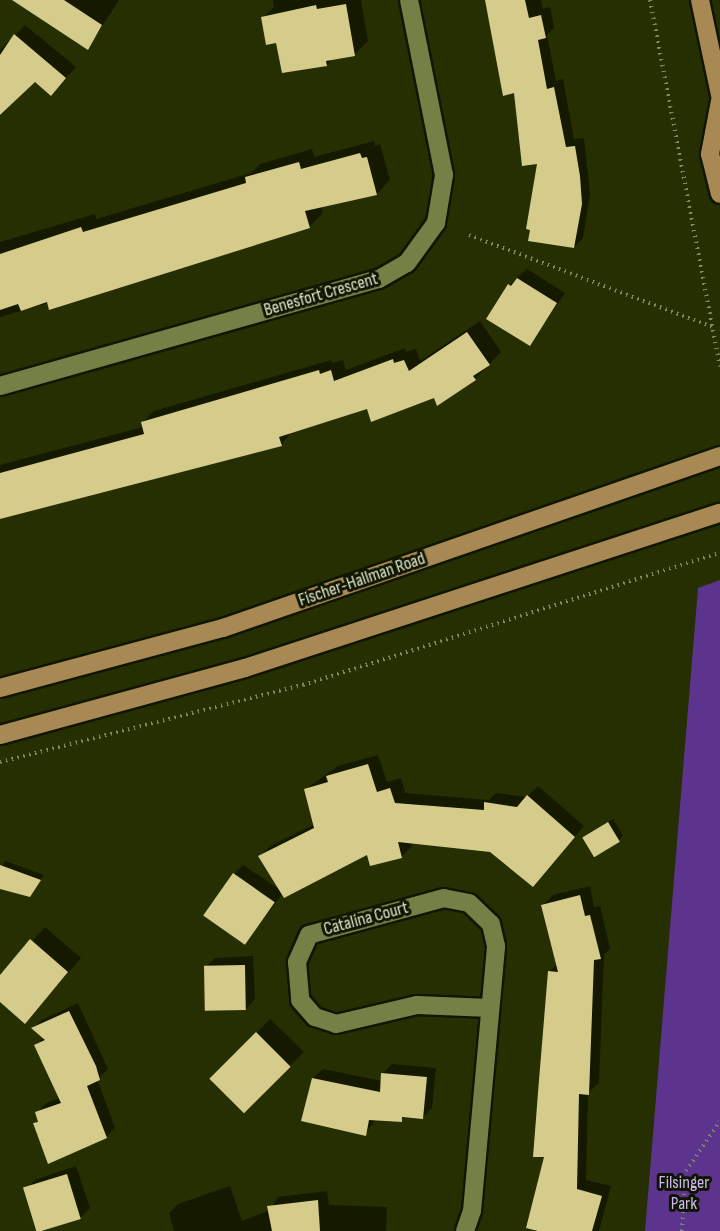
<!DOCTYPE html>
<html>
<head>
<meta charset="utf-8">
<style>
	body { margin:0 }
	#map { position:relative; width:720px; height:1231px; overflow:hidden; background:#262f01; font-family:"Sofia Sans Condensed",sans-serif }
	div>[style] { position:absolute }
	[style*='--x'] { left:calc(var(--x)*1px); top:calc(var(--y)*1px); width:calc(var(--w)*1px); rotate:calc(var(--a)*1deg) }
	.green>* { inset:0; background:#5c348e }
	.shadow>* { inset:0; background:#0007; transform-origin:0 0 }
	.building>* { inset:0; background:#d5cc8c; transform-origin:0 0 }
	.path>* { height:4px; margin-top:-2px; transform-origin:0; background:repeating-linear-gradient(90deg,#7f8862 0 1.5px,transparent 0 6px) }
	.roads { filter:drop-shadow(2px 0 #101600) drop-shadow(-2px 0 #101600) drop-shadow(0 2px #101600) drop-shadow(0 -2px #101600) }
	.minor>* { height:18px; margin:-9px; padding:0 9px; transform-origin:9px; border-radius:9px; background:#738147 }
	.major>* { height:18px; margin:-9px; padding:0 9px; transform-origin:9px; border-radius:9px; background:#a88954 }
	span { translate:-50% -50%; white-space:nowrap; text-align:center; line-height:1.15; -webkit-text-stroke:6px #101501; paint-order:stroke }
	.street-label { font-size:18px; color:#dee7c9 }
	.park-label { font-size:18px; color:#cbb8ef }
</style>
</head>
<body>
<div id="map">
	<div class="green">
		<i style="clip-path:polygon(720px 580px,720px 1231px,645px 1231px,698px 588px)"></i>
	</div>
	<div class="shadow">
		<i style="clip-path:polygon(48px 0,119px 0,88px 48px)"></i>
		<i style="clip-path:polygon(273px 0,361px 0,368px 41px,354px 55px,333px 58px,327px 65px,277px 42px,263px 18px,274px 7px)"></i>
		<i style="clip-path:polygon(486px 0,541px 0,543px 9px,550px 7px,554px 28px,547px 35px,556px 81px,563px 79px,574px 139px,584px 138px,590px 194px,583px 238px,574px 247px,539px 162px)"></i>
		<i style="clip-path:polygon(25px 25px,76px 67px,61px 83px,35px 80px,0 116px,0 50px)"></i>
		<i style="clip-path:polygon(374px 141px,375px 146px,380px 144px,390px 180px,377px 194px,321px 206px,323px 213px,309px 227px,0 317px,0 242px,95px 214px,96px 219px,251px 173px,260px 164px,312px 149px,314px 157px)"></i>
		<i style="clip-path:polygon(527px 269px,565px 293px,529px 345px,509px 285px)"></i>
		<i style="clip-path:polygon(480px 321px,501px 352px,475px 379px,435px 396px,368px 408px,292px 431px,281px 445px,0 519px,0 465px,143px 427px,142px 423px,154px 411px,331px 360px,332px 363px,343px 360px,346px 370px,405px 348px,406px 352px,416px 349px,420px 361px)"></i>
		<i style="clip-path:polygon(378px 755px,387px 782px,401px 778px,405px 793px,489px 800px,496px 793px,527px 797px,538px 786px,584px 826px,533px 885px,491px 850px,410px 841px,412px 846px,401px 857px,368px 852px,283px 893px,246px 943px,234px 874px,243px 865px,282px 891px,260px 856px,270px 846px,315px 824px,306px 789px,338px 766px)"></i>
		<i style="clip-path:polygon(613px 819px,623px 836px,619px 840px,589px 834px)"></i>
		<i style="clip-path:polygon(5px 861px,44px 875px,29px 896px,0 888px,0 870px)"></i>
		<i style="clip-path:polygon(590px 886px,594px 907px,600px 906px,610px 948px,604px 955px,599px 1083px,588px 1093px,586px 1180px,611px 1186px,599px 1231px,534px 1231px,546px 1156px,549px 972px,557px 964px,543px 905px,553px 895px)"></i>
		<i style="clip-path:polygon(45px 927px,81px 958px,25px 1022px,0 1000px,0 977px)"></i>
		<i style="clip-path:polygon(253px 956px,255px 999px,246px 1009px,206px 967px,215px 958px)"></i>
		<i style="clip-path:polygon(78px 1003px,108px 1069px,97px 1079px,115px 1128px,106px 1137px,35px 1124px,39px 1119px,37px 1113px,46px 1103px,60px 1098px,36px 1046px,44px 1037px,33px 1028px,42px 1020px)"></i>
		<i style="left:270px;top:1019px;width:47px;height:84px;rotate:44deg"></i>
		<i style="clip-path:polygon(392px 1064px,436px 1068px,432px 1108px,423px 1117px,376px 1119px,365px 1134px,313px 1078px,323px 1069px,382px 1081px,382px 1074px)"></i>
		<i style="clip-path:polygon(76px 1166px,90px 1208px,81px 1217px,41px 1231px,26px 1189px,35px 1180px)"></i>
		<i style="clip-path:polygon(230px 1186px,242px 1221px,270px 1210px,278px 1197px,327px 1191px,329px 1205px,387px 1207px,386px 1231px,174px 1231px,169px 1213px,178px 1204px)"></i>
	</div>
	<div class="building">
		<i style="clip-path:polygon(12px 0,64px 0,102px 25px,88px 50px)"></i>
		<i style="clip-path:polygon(485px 0,525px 0,529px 18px,541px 15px,546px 38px,538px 40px,547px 89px,554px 87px,566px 147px,575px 146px,580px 176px,582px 204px,574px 248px,528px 241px,530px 230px,526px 229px,537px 164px,522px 166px,514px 93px,503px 96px)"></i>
		<i style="clip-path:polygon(346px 4px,355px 56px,326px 61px,327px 66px,282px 73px,276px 43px,266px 45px,261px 17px,316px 5px,317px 9px)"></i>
		<i style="clip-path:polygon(14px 34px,66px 78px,51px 96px,35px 82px,0 115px,0 55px)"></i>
		<i style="clip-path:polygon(360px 153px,362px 158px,367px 157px,377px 195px,305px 211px,310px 228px,49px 310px,47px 302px,21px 311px,18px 304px,0 310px,0 254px,81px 227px,83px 232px,246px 183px,245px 177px,299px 162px,301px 169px)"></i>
		<i style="clip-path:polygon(517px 278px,557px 303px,530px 346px,486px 319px,508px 284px,511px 286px)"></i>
		<i style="clip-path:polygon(467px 332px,490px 365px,473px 376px,476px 380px,437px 406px,434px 398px,371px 422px,367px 409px,279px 437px,282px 446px,0 519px,0 473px,144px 434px,141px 422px,319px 370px,320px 374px,331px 370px,334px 381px,393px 359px,394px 363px,404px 360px,409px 371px)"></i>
		<i style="clip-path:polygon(368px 764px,377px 792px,390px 788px,395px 803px,484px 810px,484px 802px,517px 807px,527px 795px,575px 837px,533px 887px,490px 852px,398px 842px,402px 858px,370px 866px,367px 855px,284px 898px,258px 856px,314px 828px,304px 789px,328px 782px,326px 776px)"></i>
		<i style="left:608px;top:822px;width:23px;height:30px;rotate:59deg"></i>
		<i style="clip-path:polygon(0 865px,41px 880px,30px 897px,0 889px)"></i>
		<i style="left:233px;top:873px;width:51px;height:52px;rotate:35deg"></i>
		<i style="clip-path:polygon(580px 895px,585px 916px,590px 915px,601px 959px,594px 960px,589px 1095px,579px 1094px,577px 1189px,602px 1196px,592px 1231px,538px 1231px,526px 1228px,544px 1157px,533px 1157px,539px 1080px,548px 971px,558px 972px,541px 905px)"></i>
		<i style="clip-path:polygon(30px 939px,68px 972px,25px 1024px,0 1002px,0 975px)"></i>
		<i style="left:245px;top:965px;width:45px;height:41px;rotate:89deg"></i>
		<i style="clip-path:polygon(69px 1011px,96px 1066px,100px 1080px,87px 1086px,107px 1138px,48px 1164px,33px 1123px,38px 1122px,35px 1112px,61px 1103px,34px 1045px,45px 1040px,31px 1028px)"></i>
		<i style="left:256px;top:1032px;width:49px;height:66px;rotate:45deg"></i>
		<i style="clip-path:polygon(381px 1073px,427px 1077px,423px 1119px,402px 1117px,402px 1122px,369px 1120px,366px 1136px,301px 1121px,312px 1078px,380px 1092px)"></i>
		<i style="left:67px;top:1174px;width:47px;height:46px;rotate:73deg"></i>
		<i style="clip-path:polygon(318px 1200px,320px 1231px,272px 1231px,267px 1206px)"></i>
	</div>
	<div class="path">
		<i style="--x:650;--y:0;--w:373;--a:79.2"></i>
		<i style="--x:469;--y:235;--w:260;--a:20.7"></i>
		<i style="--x:0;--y:762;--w:313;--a:-14.3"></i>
		<i style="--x:303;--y:685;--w:437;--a:-17.6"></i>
		<i style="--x:682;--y:1231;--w:60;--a:-86.2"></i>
		<i style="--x:686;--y:1171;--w:60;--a:-55.8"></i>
	</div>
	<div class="roads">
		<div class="minor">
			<i style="--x:0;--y:386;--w:394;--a:-15.8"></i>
			<i style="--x:379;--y:279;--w:32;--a:-30"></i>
			<i style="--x:407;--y:263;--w:49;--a:-54.1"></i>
			<i style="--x:436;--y:223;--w:49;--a:-80.5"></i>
			<i style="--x:444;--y:175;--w:178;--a:-101.3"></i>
			<i style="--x:465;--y:1231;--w:21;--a:-71"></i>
			<i style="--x:472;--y:1211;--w:266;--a:-84.8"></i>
			<i style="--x:496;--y:946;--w:23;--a:-103"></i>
			<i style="--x:491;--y:924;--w:30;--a:-136"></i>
			<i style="--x:469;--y:903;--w:25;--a:-169"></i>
			<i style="--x:444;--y:898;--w:140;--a:164.7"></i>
			<i style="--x:309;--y:935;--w:30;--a:114"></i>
			<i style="--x:297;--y:962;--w:38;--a:85"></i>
			<i style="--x:300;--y:1000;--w:23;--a:49"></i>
			<i style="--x:315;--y:1017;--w:22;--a:18"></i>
			<i style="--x:336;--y:1024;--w:83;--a:-13.2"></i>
			<i style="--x:417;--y:1005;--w:73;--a:2.4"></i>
		</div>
		<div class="major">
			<i style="--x:700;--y:0;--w:97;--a:78.1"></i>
			<i style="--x:720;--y:101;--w:54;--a:100.7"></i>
			<i style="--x:710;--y:154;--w:41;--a:76"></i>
			<i style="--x:0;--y:688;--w:231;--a:-15.1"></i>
			<i style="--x:223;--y:628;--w:526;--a:-19.09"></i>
			<i style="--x:0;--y:735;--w:254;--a:-15.3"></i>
			<i style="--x:245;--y:668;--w:500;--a:-18.1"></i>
		</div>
	</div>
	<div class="street-label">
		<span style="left:321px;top:295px;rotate:-16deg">Benesfort Crescent</span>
		<span style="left:362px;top:580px;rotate:-19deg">Fischer-Hallman Road</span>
		<span style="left:366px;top:919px;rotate:-15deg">Catalina Court</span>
	</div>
	<div class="park-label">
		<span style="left:684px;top:1194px">Filsinger<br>Park</span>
	</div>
</div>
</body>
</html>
